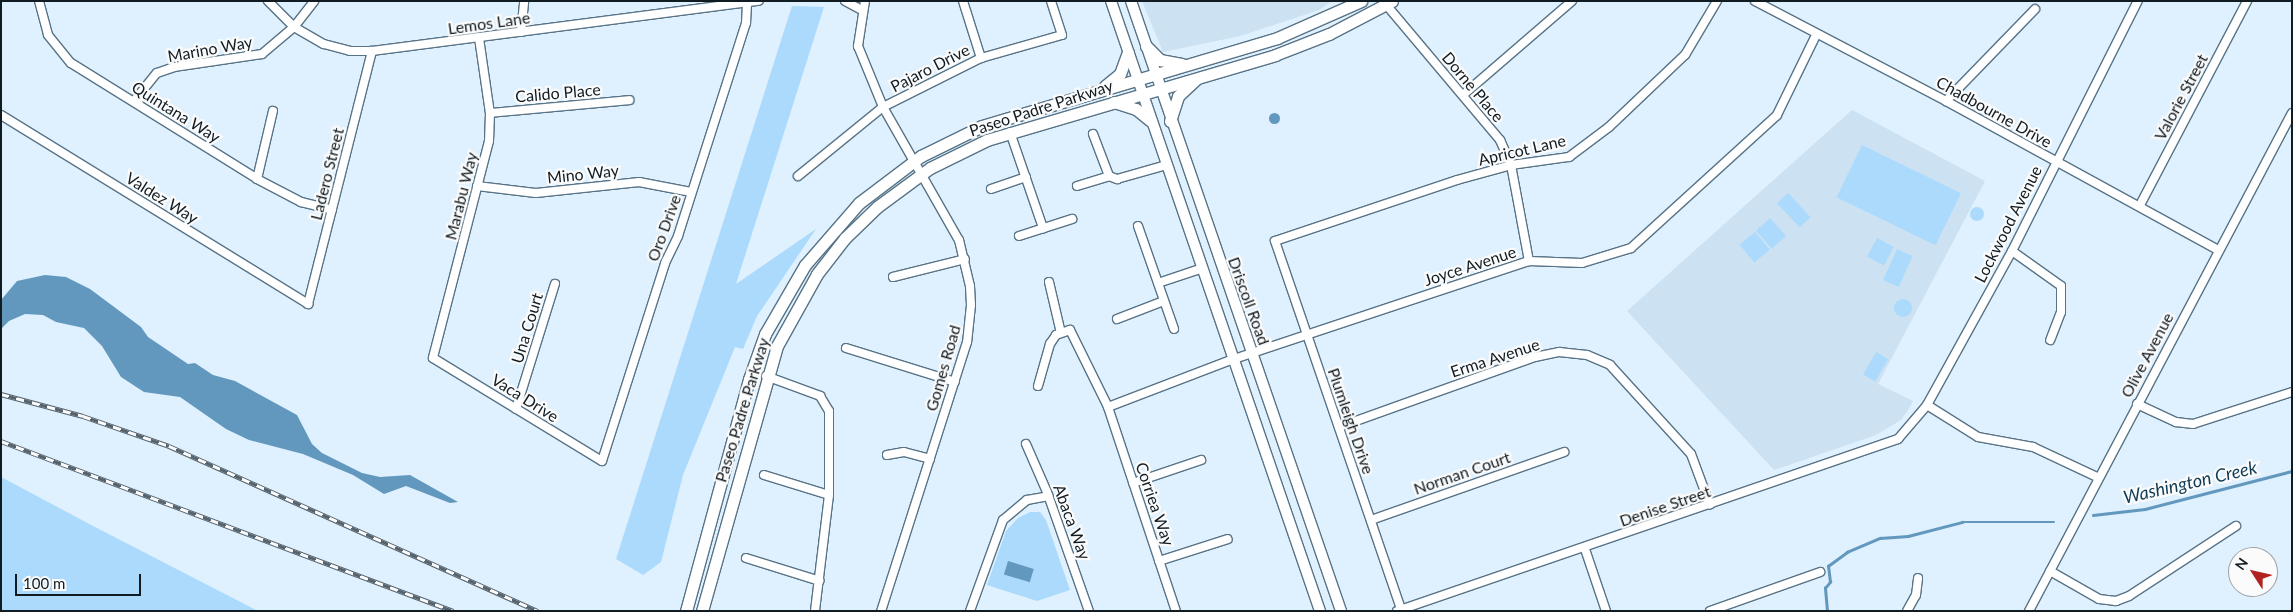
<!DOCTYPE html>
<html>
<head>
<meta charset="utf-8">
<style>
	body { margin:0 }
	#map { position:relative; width:2293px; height:612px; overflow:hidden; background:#dff0fe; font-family:Lato,sans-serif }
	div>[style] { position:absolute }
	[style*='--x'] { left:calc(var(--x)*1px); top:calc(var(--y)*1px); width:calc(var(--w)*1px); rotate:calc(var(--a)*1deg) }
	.built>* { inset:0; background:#cce1f1 }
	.green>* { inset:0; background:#acdafc; transform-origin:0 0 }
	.round { border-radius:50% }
	.water>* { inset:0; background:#6298be; transform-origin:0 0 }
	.stream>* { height:2.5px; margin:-1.25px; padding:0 1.25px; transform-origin:1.25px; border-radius:1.25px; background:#6298be }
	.roads { filter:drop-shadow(1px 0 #587386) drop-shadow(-1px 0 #587386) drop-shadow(0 1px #587386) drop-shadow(0 -1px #587386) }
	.minor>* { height:8px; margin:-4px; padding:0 4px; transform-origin:4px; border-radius:4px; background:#fff }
	.tertiary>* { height:10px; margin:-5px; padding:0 5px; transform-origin:5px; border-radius:5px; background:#fff }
	.secondary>* { height:11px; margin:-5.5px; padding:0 5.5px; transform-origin:5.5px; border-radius:5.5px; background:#fff }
	.rail>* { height:4.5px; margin-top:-2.25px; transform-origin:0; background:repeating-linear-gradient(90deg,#fbfbfb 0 8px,#56636c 0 16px); box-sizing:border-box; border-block:1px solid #56636c }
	span { translate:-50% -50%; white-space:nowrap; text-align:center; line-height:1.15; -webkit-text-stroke:4.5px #fbfbfb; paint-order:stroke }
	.street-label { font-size:16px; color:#101b22 }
	.water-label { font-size:18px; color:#103b56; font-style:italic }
	.frame { position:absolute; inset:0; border:2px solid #101b22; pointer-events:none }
	.north { position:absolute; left:2228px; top:547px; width:50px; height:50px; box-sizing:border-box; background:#fbfbfb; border:1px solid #9da1a4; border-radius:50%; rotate:305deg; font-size:14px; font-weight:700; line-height:20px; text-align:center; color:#101b22 }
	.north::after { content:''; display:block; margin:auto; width:18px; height:22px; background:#b22221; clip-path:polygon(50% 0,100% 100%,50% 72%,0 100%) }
	.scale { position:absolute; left:15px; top:574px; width:126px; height:22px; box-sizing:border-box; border:2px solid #101b22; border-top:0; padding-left:6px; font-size:15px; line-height:18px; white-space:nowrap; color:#101b22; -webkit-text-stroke:4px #fbfbfb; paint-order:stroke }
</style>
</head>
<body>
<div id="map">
	<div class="built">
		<i style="clip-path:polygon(1142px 1px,1332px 1px,1319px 10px,1240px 36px,1163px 52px)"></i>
		<i style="clip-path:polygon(1852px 110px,1985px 181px,1878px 384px,1913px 401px,1908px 410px,1901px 420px,1876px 435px,1774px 470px,1627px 311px)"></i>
	</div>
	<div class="green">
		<i style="clip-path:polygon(792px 6px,824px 7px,736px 284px,816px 229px,757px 316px,743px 349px,735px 347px,683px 475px,661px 562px,643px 575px,616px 559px)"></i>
		<i style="left:1862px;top:145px;width:110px;height:58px;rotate:26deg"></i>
		<i style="left:1788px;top:193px;width:33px;height:15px;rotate:47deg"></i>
		<i class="round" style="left:1970px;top:207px;width:14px;height:14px"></i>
		<i style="left:1770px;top:218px;width:24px;height:19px;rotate:48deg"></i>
		<i style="left:1755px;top:232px;width:23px;height:20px;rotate:50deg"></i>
		<i style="left:1877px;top:238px;width:19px;height:21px;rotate:28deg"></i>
		<i style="left:1897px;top:249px;width:17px;height:34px;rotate:24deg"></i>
		<i class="round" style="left:1894px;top:299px;width:18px;height:18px"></i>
		<i style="left:1876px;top:352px;width:14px;height:26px;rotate:30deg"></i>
		<i style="clip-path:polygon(1px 477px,95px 527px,258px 611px,1px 611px)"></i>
		<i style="clip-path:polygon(1030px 512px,1040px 512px,1046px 520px,1070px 590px,1037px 601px,987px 585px,1006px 531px,1018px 518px)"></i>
	</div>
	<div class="water">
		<i class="round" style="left:1268.5px;top:112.5px;width:11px;height:11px"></i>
		<i style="clip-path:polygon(45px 275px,66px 277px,90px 289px,141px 327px,148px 337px,188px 364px,195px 363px,213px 375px,235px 381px,297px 415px,312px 444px,322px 453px,362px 473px,380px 477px,410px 475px,458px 502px,450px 503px,406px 486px,384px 494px,353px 475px,303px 454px,249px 440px,226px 429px,180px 397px,144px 392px,121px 377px,102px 346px,84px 328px,56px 322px,43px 315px,25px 314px,9px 321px,1px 329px,1px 300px,17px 281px)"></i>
		<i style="left:1008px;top:561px;width:27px;height:14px;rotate:17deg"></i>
	</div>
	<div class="stream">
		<i style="--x:2093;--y:515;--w:52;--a:-6.6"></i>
		<i style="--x:2145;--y:509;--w:152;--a:-14.5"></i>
		<i style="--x:1827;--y:611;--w:23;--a:-95"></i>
		<i style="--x:1825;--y:588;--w:8;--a:-50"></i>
		<i style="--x:1830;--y:582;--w:16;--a:-97"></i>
		<i style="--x:1828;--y:566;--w:24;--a:-36"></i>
		<i style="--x:1847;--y:552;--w:36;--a:-23"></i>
		<i style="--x:1880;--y:538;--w:28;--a:-4"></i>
		<i style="--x:1908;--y:536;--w:56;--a:-14.5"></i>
		<i style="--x:1962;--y:522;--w:92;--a:0"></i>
	</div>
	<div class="roads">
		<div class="minor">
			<i style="--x:39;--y:1;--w:35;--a:75"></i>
			<i style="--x:48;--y:35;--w:36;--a:51"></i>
			<i style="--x:71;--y:63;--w:219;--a:31.9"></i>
			<i style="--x:257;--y:179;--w:50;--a:27.6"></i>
			<i style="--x:301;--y:202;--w:32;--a:14"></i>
			<i style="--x:268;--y:1;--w:37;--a:45"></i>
			<i style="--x:294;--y:27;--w:34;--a:30"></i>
			<i style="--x:324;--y:44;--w:27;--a:15"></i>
			<i style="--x:350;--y:51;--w:22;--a:0"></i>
			<i style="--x:372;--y:51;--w:390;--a:-7.4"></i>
			<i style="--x:845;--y:1;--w:19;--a:28"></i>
			<i style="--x:865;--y:1;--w:46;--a:98.8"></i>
			<i style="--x:858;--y:46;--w:66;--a:67.7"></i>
			<i style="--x:883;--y:107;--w:153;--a:60.3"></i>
			<i style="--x:959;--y:240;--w:47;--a:76.6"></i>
			<i style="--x:970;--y:286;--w:19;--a:87"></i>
			<i style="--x:971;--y:305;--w:37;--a:96"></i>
			<i style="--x:967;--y:342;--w:282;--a:107.7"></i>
			<i style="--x:963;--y:1;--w:60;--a:72.5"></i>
			<i style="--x:1383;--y:1;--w:182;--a:49.9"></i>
			<i style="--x:1500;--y:140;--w:27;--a:66"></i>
			<i style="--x:1511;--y:165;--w:98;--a:79.4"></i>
			<i style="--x:1755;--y:1;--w:216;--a:27.6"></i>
			<i style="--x:1946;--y:101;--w:310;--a:28.7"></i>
			<i style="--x:521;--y:32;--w:31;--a:-84"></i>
			<i style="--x:479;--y:38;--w:76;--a:81.7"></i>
			<i style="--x:490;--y:113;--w:28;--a:92"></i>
			<i style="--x:489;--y:141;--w:224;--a:104.5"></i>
			<i style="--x:433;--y:358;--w:198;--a:31.4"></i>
			<i style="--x:602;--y:461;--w:208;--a:-72.3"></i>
			<i style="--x:665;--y:263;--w:30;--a:-64"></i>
			<i style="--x:678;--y:236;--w:224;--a:-72.3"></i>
			<i style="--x:746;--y:23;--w:20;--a:-87"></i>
			<i style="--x:1463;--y:95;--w:144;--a:-40.8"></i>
			<i style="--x:134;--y:101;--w:36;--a:-51"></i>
			<i style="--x:157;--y:73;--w:18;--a:-19"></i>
			<i style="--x:174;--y:67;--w:89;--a:-8.4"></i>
			<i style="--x:262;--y:54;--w:42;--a:-40.2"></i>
			<i style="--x:294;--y:27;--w:33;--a:-52"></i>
			<i style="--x:1946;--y:101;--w:128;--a:-45.9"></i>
			<i style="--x:490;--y:113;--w:140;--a:-5.3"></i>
			<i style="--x:1;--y:115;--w:361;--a:31.6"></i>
			<i style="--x:308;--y:304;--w:261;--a:-75.8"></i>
			<i style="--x:1010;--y:132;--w:102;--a:71"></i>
			<i style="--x:1093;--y:134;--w:45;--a:69.1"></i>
			<i style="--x:798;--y:176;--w:109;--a:-39.1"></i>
			<i style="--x:883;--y:107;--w:110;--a:-26.6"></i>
			<i style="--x:981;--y:58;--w:84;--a:-15.9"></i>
			<i style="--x:1062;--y:35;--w:36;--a:-108"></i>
			<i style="--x:257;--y:179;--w:70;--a:-76.8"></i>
			<i style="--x:477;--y:186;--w:59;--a:6.8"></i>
			<i style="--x:536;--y:193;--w:104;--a:-6.1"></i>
			<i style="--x:639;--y:182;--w:53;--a:10.9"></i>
			<i style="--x:1077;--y:186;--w:34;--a:-17"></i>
			<i style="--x:1109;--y:176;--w:9;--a:21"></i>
			<i style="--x:1117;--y:179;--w:51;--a:-15.9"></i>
			<i style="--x:991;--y:189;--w:37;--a:-19"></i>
			<i style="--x:2140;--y:205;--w:230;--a:-62.3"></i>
			<i style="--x:1138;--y:226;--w:109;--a:70.7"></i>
			<i style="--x:1019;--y:236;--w:56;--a:-17.8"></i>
			<i style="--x:2012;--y:251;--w:60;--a:35.5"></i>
			<i style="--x:2061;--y:286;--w:26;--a:90"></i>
			<i style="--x:2061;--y:312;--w:30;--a:111"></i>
			<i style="--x:893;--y:277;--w:74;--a:-14"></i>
			<i style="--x:1049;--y:282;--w:52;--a:76.8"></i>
			<i style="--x:1158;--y:283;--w:47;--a:-18.4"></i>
			<i style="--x:1117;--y:319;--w:50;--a:-21"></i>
			<i style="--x:846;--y:348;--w:114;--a:17.3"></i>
			<i style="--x:766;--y:376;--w:58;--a:20.3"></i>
			<i style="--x:820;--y:396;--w:17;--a:59"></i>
			<i style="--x:829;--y:411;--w:84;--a:90"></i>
			<i style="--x:829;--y:495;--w:117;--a:96.9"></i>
			<i style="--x:1038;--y:386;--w:44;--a:-74.1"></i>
			<i style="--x:1050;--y:344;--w:11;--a:-56"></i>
			<i style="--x:1056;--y:335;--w:15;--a:-20"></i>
			<i style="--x:1070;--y:330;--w:86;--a:63.7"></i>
			<i style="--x:1108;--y:407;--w:215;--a:71.6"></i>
			<i style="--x:2137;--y:404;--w:43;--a:24.8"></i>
			<i style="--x:2176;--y:422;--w:17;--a:7"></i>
			<i style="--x:2193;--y:424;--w:104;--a:-17.9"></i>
			<i style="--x:1927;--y:405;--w:60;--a:32.1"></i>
			<i style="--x:1978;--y:437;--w:56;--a:10.3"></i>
			<i style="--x:2033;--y:447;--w:71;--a:25.1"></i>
			<i style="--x:1108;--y:407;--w:135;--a:-20.9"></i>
			<i style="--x:1234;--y:359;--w:311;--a:-18.4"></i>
			<i style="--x:1529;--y:261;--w:53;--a:2.2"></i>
			<i style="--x:1582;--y:263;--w:51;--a:-17"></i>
			<i style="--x:1631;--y:248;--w:197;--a:-42.3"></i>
			<i style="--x:1777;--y:115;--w:89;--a:-64"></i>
			<i style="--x:516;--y:409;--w:131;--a:-72.7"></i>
			<i style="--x:1339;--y:427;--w:208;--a:-19.7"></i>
			<i style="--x:1535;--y:357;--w:25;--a:-12"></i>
			<i style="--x:1559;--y:352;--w:28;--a:6"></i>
			<i style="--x:1587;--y:355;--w:25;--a:23"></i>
			<i style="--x:1610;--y:365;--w:120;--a:47.7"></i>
			<i style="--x:1691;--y:454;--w:54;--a:69.6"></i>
			<i style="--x:1026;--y:444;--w:52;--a:66.4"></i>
			<i style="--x:1047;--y:492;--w:126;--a:70.6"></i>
			<i style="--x:887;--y:455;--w:17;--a:-10"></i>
			<i style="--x:904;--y:452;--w:27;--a:15"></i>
			<i style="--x:764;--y:475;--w:68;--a:17.1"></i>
			<i style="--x:1133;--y:483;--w:72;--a:-18.7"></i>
			<i style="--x:1371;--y:520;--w:205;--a:-19.4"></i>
			<i style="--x:1585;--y:549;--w:65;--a:71.3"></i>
			<i style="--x:746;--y:558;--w:77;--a:17.3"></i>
			<i style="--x:1159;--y:561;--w:72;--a:-17.7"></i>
			<i style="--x:2050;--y:571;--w:56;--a:29.7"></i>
			<i style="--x:2099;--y:599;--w:17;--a:7"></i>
			<i style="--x:2116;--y:601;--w:14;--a:-21"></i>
			<i style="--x:2129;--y:596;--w:128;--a:-33.2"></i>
			<i style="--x:1401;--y:609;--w:389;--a:-108.9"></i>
			<i style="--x:1275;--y:241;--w:192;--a:-18.5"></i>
			<i style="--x:1457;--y:180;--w:56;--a:-15.5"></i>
			<i style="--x:1511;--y:165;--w:59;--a:-7.9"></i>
			<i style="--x:1569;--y:157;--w:50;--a:-36.9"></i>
			<i style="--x:1609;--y:127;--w:105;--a:-43.5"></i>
			<i style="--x:1685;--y:55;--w:63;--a:-59.3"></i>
			<i style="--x:970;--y:611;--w:97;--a:-70.1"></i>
			<i style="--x:1003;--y:520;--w:31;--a:-40"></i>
			<i style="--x:1027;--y:500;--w:22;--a:-10"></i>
			<i style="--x:1397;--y:611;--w:530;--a:-18.95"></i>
			<i style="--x:1898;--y:439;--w:45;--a:-49.5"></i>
			<i style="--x:1927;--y:405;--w:176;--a:-61.1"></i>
			<i style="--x:2012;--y:251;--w:280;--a:-63.3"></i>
			<i style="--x:1710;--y:611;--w:117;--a:-19.5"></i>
			<i style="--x:1907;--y:611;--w:18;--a:-61"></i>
			<i style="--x:1916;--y:595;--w:17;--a:-83"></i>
			<i style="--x:2029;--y:611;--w:563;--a:-62.16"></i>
		</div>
		<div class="tertiary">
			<i style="--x:1111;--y:1;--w:645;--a:71.09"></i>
			<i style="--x:1131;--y:1;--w:645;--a:71"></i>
		</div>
		<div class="secondary">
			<i style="--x:1146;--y:46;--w:20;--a:45"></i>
			<i style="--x:1160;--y:60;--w:22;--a:10"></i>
			<i style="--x:1105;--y:86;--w:19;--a:-39"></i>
			<i style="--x:1120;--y:74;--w:23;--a:-70"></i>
			<i style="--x:1114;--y:102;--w:23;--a:18"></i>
			<i style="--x:1136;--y:109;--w:19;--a:39"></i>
			<i style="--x:1170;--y:121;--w:26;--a:-72"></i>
			<i style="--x:1178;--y:96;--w:25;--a:-43"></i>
			<i style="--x:686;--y:611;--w:240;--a:-74.8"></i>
			<i style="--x:749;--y:379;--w:48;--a:-70.4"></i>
			<i style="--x:765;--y:334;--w:80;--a:-59.9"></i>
			<i style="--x:805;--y:265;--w:82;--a:-48.9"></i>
			<i style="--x:859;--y:203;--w:78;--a:-37.2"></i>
			<i style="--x:921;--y:156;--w:68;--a:-26.2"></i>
			<i style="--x:982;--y:126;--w:308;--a:-16.6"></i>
			<i style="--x:1277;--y:38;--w:92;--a:-23.8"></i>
			<i style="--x:702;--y:611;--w:275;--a:-74.2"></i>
			<i style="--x:777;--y:346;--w:82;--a:-60.9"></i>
			<i style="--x:817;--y:274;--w:46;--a:-52.1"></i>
			<i style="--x:845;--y:238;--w:45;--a:-44.1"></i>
			<i style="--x:877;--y:207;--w:66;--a:-36.3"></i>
			<i style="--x:930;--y:168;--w:64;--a:-26.2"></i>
			<i style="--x:987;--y:140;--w:300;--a:-16.4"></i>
			<i style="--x:1275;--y:55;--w:58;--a:-21.3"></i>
			<i style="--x:1329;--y:34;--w:71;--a:-27.6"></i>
		</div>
	</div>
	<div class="rail">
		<i style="--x:1;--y:394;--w:85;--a:15"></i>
		<i style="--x:83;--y:416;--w:91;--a:19.2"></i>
		<i style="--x:169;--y:446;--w:404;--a:24.1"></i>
		<i style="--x:1;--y:441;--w:483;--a:20.6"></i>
	</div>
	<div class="street-label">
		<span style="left:489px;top:23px;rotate:-8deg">Lemos Lane</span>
		<span style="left:210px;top:49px;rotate:-10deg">Marino Way</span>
		<span style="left:930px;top:68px;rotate:-27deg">Pajaro Drive</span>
		<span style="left:1473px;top:87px;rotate:50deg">Dorne Place</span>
		<span style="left:558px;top:93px;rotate:-5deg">Calido Place</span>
		<span style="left:2181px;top:97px;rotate:-62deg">Valorie Street</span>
		<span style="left:1041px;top:108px;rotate:-18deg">Paseo Padre Parkway</span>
		<span style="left:176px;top:112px;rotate:32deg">Quintana Way</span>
		<span style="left:1994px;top:112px;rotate:29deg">Chadbourne Drive</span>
		<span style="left:1522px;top:150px;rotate:-13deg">Apricot Lane</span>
		<span style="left:327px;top:174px;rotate:-76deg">Ladero Street</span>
		<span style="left:583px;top:174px;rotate:-6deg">Mino Way</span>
		<span style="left:461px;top:196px;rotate:-76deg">Marabu Way</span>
		<span style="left:162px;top:198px;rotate:32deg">Valdez Way</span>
		<span style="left:2008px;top:224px;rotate:-63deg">Lockwood Avenue</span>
		<span style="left:664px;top:228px;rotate:-70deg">Oro Drive</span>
		<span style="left:1470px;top:266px;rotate:-18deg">Joyce Avenue</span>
		<span style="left:1249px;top:301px;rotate:70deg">Driscoll Road</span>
		<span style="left:527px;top:328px;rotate:-73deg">Una Court</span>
		<span style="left:2147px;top:355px;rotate:-62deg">Olive Avenue</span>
		<span style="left:1495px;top:358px;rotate:-18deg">Erma Avenue</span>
		<span style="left:943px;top:368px;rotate:-74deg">Gomes Road</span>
		<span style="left:525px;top:398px;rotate:32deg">Vaca Drive</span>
		<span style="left:742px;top:410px;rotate:-73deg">Paseo Padre Parkway</span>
		<span style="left:1351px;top:421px;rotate:71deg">Plumleigh Drive</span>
		<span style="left:1462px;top:473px;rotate:-19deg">Norman Court</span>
		<span style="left:1155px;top:504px;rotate:71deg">Corriea Way</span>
		<span style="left:1665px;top:506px;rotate:-19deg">Denise Street</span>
		<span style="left:1072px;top:522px;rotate:70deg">Abaca Way</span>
	</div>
	<div class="water-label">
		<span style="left:2190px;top:482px;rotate:-13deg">Washington Creek</span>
	</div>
	<div class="frame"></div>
	<div class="north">N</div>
	<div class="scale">100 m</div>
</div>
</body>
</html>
